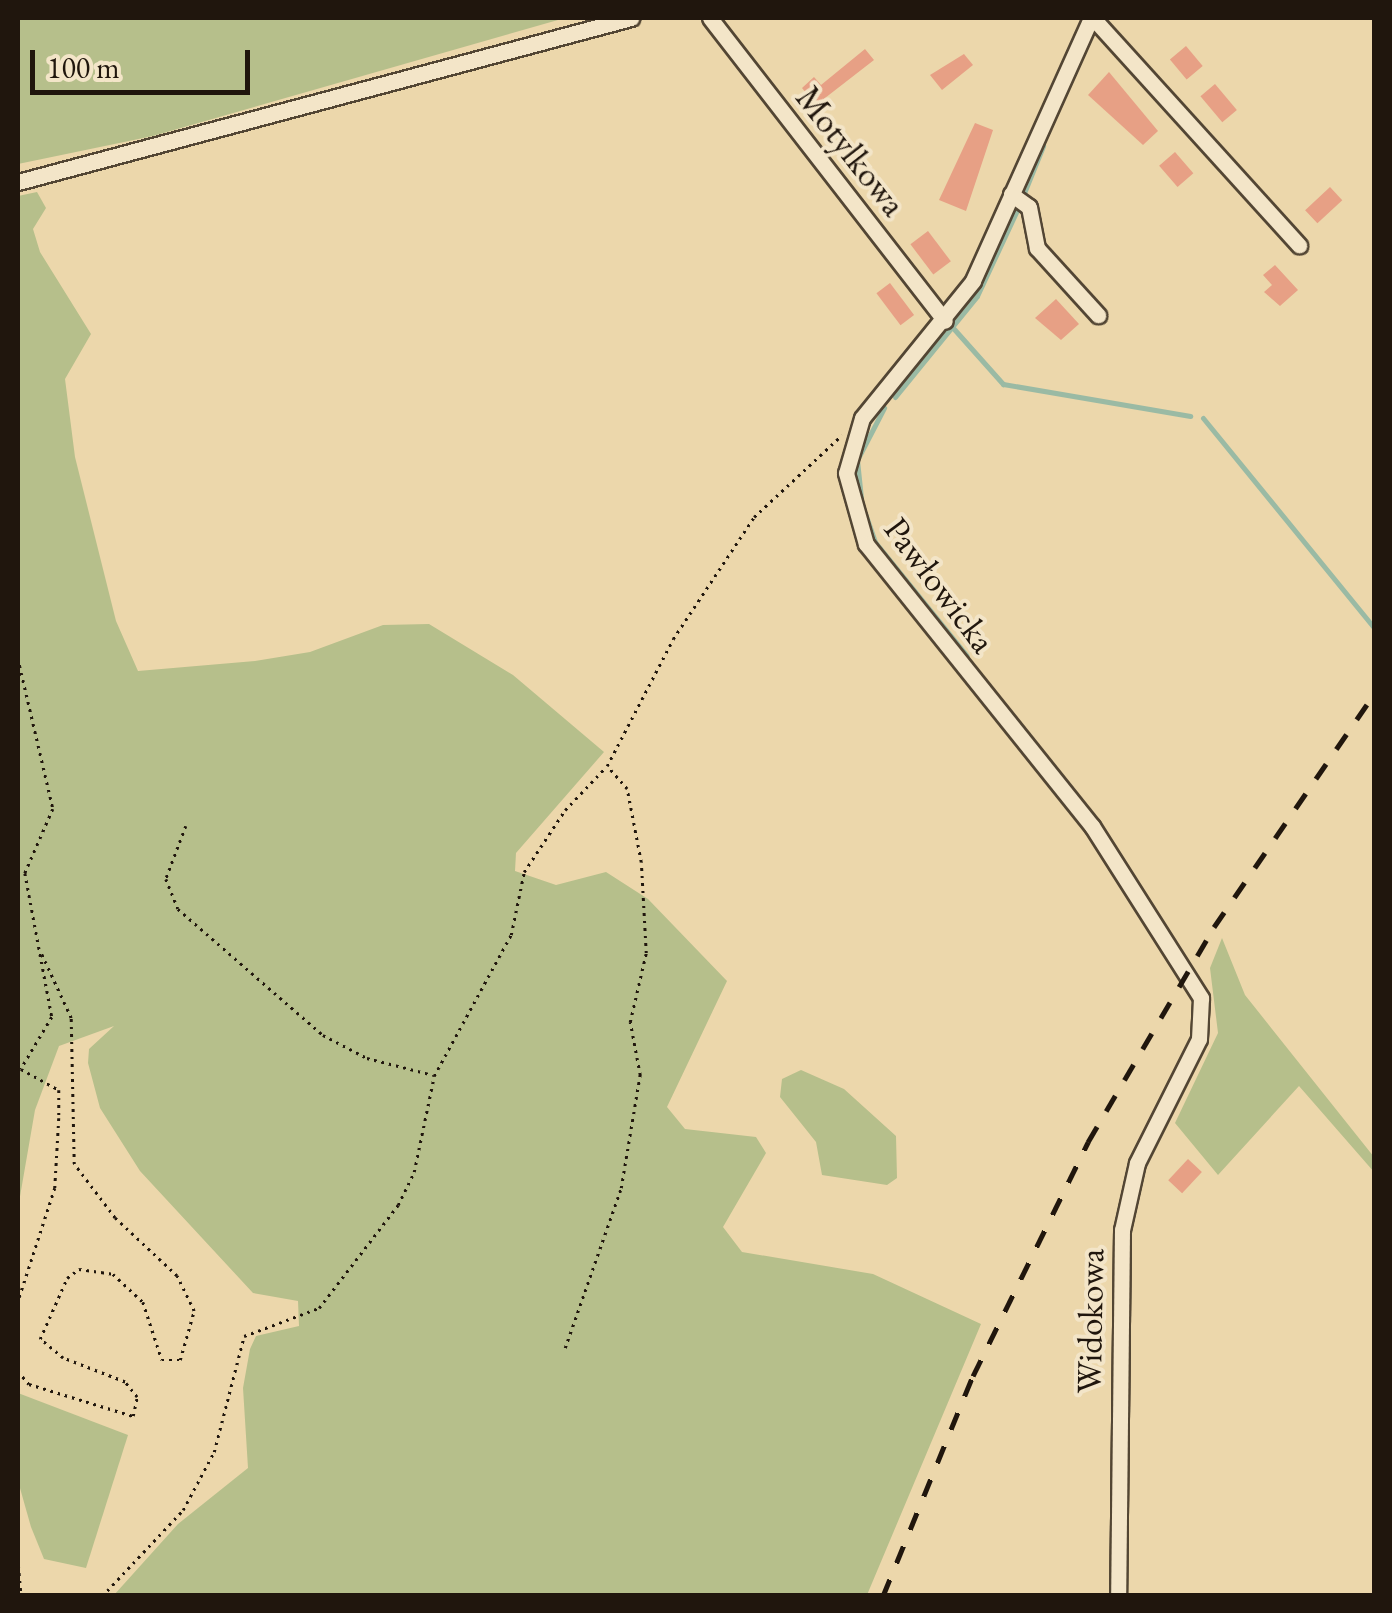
<!DOCTYPE html>
<html>
<head>
<meta charset="utf-8">
<style>
	body { margin:0 }
	#map { position:relative; width:1392px; height:1613px; overflow:hidden; background:#ecd7ab; font-family:"EB Garamond",serif }
	div>[style] { position:absolute }
	[style*='--x'] { left:calc(var(--x)*1px); top:calc(var(--y)*1px); width:calc(var(--w)*1px); rotate:calc(var(--a)*1deg) }
	.green>* { inset:0; background:#b6bf8b }
	.stream>* { height:5px; margin:-2.5px; padding:0 2.5px; transform-origin:2.5px; border-radius:2.5px; background:#9abaa4 }
	.building>* { inset:0; background:#e7a085; transform-origin:0 0 }
	.path>* { height:2.5px; margin-top:-1.25px; transform-origin:0; background:repeating-linear-gradient(90deg,#20160d 0 2.5px,transparent 0 7.5px) }
	.roads { filter:drop-shadow(2px 0 #534634) drop-shadow(-2px 0 #534634) drop-shadow(0 2px #534634) drop-shadow(0 -2px #534634) }
	.minor>* { height:15px; margin:-7.5px; padding:0 7.5px; transform-origin:7.5px; border-radius:7.5px; background:#f3e5c8 }
	.rail>* { height:5px; margin-top:-2.5px; transform-origin:0; background:repeating-linear-gradient(90deg,#20160d 0 18px,transparent 0 36px) }
	span { translate:-50% -50%; white-space:nowrap; text-align:center; line-height:1.15; -webkit-text-stroke:8px #f3e5c8; paint-order:stroke }
	.street-label { font-size:35px; color:#20160d }
	.frame { position:absolute; inset:0; border:20px solid #20160d; pointer-events:none }
	.scale { position:absolute; left:30px; top:50px; width:220px; height:45px; box-sizing:border-box; border:5px solid #20160d; border-top:0; padding-left:12px; font-size:30px; line-height:35px; white-space:nowrap; color:#20160d; -webkit-text-stroke:8px #f3e5c8; paint-order:stroke }
</style>
</head>
<body>
<div id="map">
	<div class="green">
		<i style="clip-path:polygon(18px 18px,565px 18px,153px 136px,18px 164px)"></i>
		<i style="clip-path:polygon(37px 192px,46px 208px,33px 229px,40px 252px,91px 334px,65px 379px,75px 457px,116px 621px,138px 671px,255px 661px,310px 652px,383px 625px,429px 624px,513px 675px,604px 752px,516px 853px,515px 871px,556px 885px,606px 872px,648px 899px,727px 981px,667px 1107px,685px 1129px,756px 1137px,766px 1153px,723px 1227px,742px 1252px,873px 1274px,981px 1324px,867px 1595px,114px 1595px,178px 1524px,248px 1468px,243px 1388px,250px 1349px,256px 1336px,299px 1326px,298px 1301px,253px 1293px,140px 1171px,100px 1108px,88px 1063px,89px 1049px,114px 1026px,59px 1046px,35px 1110px,18px 1208px,18px 196px)"></i>
		<i style="clip-path:polygon(1222px 938px,1245px 995px,1374px 1157px,1374px 1172px,1299px 1086px,1218px 1175px,1175px 1123px,1218px 1033px,1210px 968px)"></i>
		<i style="clip-path:polygon(801px 1070px,844px 1089px,896px 1136px,897px 1178px,887px 1185px,822px 1175px,816px 1142px,780px 1097px,782px 1079px)"></i>
		<i style="clip-path:polygon(18px 1393px,128px 1435px,86px 1568px,44px 1559px,31px 1527px,18px 1481px)"></i>
	</div>
	<div class="stream">
		<i style="--x:1024;--y:193;--w:51;--a:-68"></i>
		<i style="--x:954;--y:329;--w:74;--a:48.3"></i>
		<i style="--x:1003;--y:384;--w:190;--a:9.7"></i>
		<i style="--x:895;--y:397;--w:130;--a:-50.9"></i>
		<i style="--x:977;--y:296;--w:97;--a:-65"></i>
		<i style="--x:1203;--y:418;--w:271;--a:50.8"></i>
		<i style="--x:861;--y:498;--w:38;--a:-96"></i>
		<i style="--x:857;--y:460;--w:59;--a:-62.6"></i>
		<i style="--x:865;--y:513;--w:31;--a:71"></i>
		<i style="--x:875;--y:542;--w:146;--a:51.1"></i>
	</div>
	<div class="building">
		<i style="left:1186px;top:46px;width:26px;height:21px;rotate:50deg"></i>
		<i style="clip-path:polygon(865px 49px,874px 60px,816px 105px,802px 88px,814px 77px,821px 85px)"></i>
		<i style="clip-path:polygon(964px 54px,973px 65px,942px 90px,930px 75px)"></i>
		<i style="clip-path:polygon(1109px 72px,1158px 131px,1143px 145px,1088px 95px)"></i>
		<i style="left:1215px;top:84px;width:34px;height:19px;rotate:50deg"></i>
		<i style="clip-path:polygon(975px 123px,993px 130px,966px 211px,939px 200px)"></i>
		<i style="left:1175px;top:152px;width:28px;height:21px;rotate:49deg"></i>
		<i style="left:1330px;top:187px;width:18px;height:34px;rotate:47deg"></i>
		<i style="left:928px;top:231px;width:38px;height:22px;rotate:53deg"></i>
		<i style="clip-path:polygon(1275px 265px,1298px 290px,1280px 306px,1264px 292px,1272px 285px,1263px 275px)"></i>
		<i style="left:890px;top:283px;width:40px;height:17px;rotate:53deg"></i>
		<i style="clip-path:polygon(1056px 299px,1079px 324px,1061px 340px,1035px 318px)"></i>
		<i style="left:1188px;top:1159px;width:19px;height:29px;rotate:43deg"></i>
	</div>
	<div class="path">
		<i style="--x:18;--y:658;--w:155;--a:76.9"></i>
		<i style="--x:53;--y:809;--w:70;--a:113.6"></i>
		<i style="--x:25;--y:873;--w:147;--a:79.4"></i>
		<i style="--x:52;--y:1017;--w:61;--a:120.8"></i>
		<i style="--x:21;--y:1069;--w:43;--a:28.9"></i>
		<i style="--x:59;--y:1090;--w:28;--a:90"></i>
		<i style="--x:59;--y:1118;--w:70;--a:93.3"></i>
		<i style="--x:55;--y:1188;--w:120;--a:108"></i>
		<i style="--x:186;--y:826;--w:57;--a:110.7"></i>
		<i style="--x:166;--y:879;--w:32;--a:68"></i>
		<i style="--x:178;--y:909;--w:192;--a:41"></i>
		<i style="--x:323;--y:1035;--w:50;--a:27.6"></i>
		<i style="--x:367;--y:1058;--w:68;--a:14.4"></i>
		<i style="--x:565;--y:1348;--w:170;--a:-70.7"></i>
		<i style="--x:621;--y:1188;--w:115;--a:-80.5"></i>
		<i style="--x:640;--y:1075;--w:54;--a:-100.7"></i>
		<i style="--x:630;--y:1022;--w:71;--a:-76.9"></i>
		<i style="--x:646;--y:953;--w:91;--a:-93.1"></i>
		<i style="--x:641;--y:862;--w:74;--a:-100.9"></i>
		<i style="--x:627;--y:789;--w:30;--a:-131"></i>
		<i style="--x:607;--y:766;--w:143;--a:-62.5"></i>
		<i style="--x:673;--y:639;--w:146;--a:-56.4"></i>
		<i style="--x:754;--y:517;--w:120;--a:-43"></i>
		<i style="--x:18;--y:1371;--w:17;--a:50"></i>
		<i style="--x:29;--y:1384;--w:109;--a:17.1"></i>
		<i style="--x:133;--y:1416;--w:19;--a:-78"></i>
		<i style="--x:137;--y:1397;--w:19;--a:-129"></i>
		<i style="--x:125;--y:1382;--w:66;--a:-158.8"></i>
		<i style="--x:63;--y:1358;--w:30;--a:-140"></i>
		<i style="--x:40;--y:1339;--w:67;--a:-66.1"></i>
		<i style="--x:67;--y:1278;--w:15;--a:-37"></i>
		<i style="--x:79;--y:1269;--w:34;--a:8"></i>
		<i style="--x:113;--y:1274;--w:41;--a:43"></i>
		<i style="--x:143;--y:1302;--w:61;--a:71.9"></i>
		<i style="--x:162;--y:1360;--w:18;--a:0"></i>
		<i style="--x:180;--y:1360;--w:51;--a:-74.1"></i>
		<i style="--x:194;--y:1311;--w:39;--a:-116"></i>
		<i style="--x:177;--y:1276;--w:85;--a:-136.9"></i>
		<i style="--x:115;--y:1218;--w:68;--a:-127.2"></i>
		<i style="--x:74;--y:1164;--w:146;--a:-91.2"></i>
		<i style="--x:71;--y:1018;--w:72;--a:-114.8"></i>
		<i style="--x:18;--y:1558;--w:38;--a:85"></i>
		<i style="--x:102;--y:1596;--w:118;--a:-46.7"></i>
		<i style="--x:183;--y:1510;--w:66;--a:-61.9"></i>
		<i style="--x:214;--y:1452;--w:120;--a:-75.5"></i>
		<i style="--x:244;--y:1336;--w:80;--a:-20.5"></i>
		<i style="--x:319;--y:1308;--w:130;--a:-52.5"></i>
		<i style="--x:398;--y:1205;--w:37;--a:-64"></i>
		<i style="--x:414;--y:1172;--w:98;--a:-78.2"></i>
		<i style="--x:434;--y:1076;--w:161;--a:-61.4"></i>
		<i style="--x:511;--y:935;--w:64;--a:-78.3"></i>
		<i style="--x:524;--y:872;--w:74;--a:-56.5"></i>
		<i style="--x:565;--y:810;--w:59;--a:-46.4"></i>
	</div>
	<div class="roads">
		<div class="minor">
			<i style="--x:710;--y:18;--w:383;--a:52.2"></i>
			<i style="--x:1091;--y:18;--w:288;--a:114.2"></i>
			<i style="--x:973;--y:281;--w:176;--a:129"></i>
			<i style="--x:862;--y:418;--w:57;--a:106.2"></i>
			<i style="--x:846;--y:473;--w:74;--a:74.3"></i>
			<i style="--x:866;--y:544;--w:361;--a:51.3"></i>
			<i style="--x:1092;--y:826;--w:204;--a:57.6"></i>
			<i style="--x:1201;--y:998;--w:41;--a:92.8"></i>
			<i style="--x:1199;--y:1039;--w:139;--a:116.6"></i>
			<i style="--x:1137;--y:1163;--w:69;--a:102.6"></i>
			<i style="--x:1122;--y:1230;--w:366;--a:90.6"></i>
			<i style="--x:1093;--y:18;--w:307;--a:47.8"></i>
			<i style="--x:18;--y:182;--w:635;--a:-14.98"></i>
			<i style="--x:1011;--y:194;--w:22;--a:36"></i>
			<i style="--x:1029;--y:207;--w:42;--a:79"></i>
			<i style="--x:1037;--y:248;--w:91;--a:47.7"></i>
		</div>
	</div>
	<div class="rail">
		<i style="--x:883;--y:1596;--w:238;--a:-67.8"></i>
		<i style="--x:973;--y:1376;--w:261;--a:-63.8"></i>
		<i style="--x:1088;--y:1142;--w:249;--a:-59.6"></i>
		<i style="--x:1214;--y:927;--w:283;--a:-55.5"></i>
	</div>
	<div class="street-label">
		<span style="left:851px;top:151px;rotate:52deg">Motylkowa</span>
		<span style="left:940px;top:585px;rotate:53deg">Pawłowicka</span>
		<span style="left:1090px;top:1321px;rotate:-89deg">Widokowa</span>
	</div>
	<div class="frame"></div>
	<div class="scale">100 m</div>
</div>
</body>
</html>
